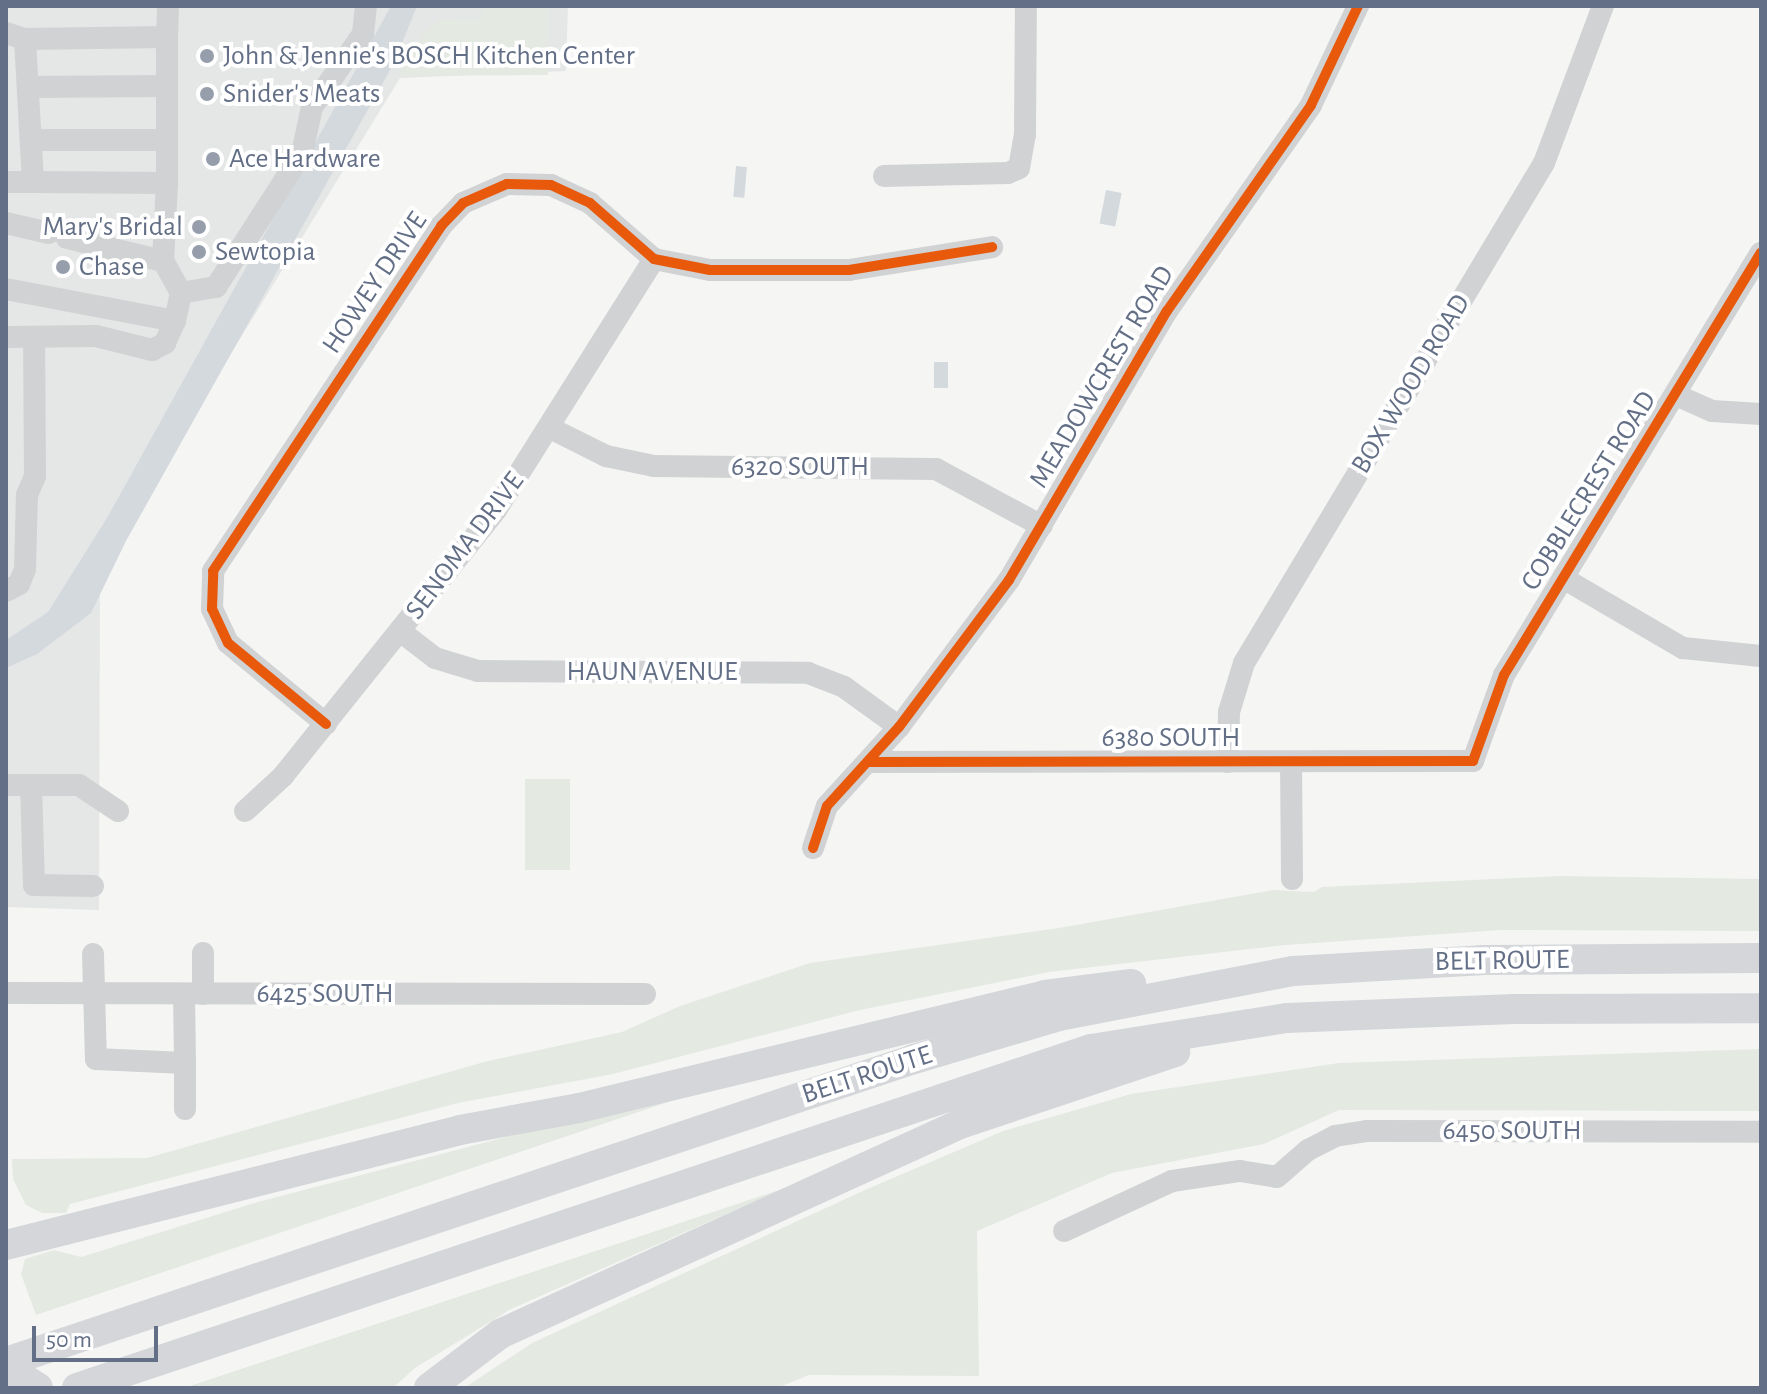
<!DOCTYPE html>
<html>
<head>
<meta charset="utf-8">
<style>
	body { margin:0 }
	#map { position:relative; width:1767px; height:1394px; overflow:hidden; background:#f5f6f4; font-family:"Alegreya Sans",sans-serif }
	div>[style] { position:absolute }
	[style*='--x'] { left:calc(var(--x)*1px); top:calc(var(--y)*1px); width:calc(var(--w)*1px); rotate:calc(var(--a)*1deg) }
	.built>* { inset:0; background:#e5e6e6 }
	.green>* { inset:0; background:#e4e9e2; transform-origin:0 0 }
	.water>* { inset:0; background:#d4d9de; transform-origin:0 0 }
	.minor>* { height:22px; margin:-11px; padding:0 11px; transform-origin:11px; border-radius:11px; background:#d1d2d3 }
	.highway>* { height:30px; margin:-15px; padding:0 15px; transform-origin:15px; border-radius:15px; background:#d4d6d9 }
	.cycleway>* { height:10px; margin:-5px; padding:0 5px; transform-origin:5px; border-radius:5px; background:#e8590c }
	.dots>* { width:22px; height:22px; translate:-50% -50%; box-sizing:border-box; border:4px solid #fff; border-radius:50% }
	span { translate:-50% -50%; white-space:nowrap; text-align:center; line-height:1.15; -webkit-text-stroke:8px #fff; paint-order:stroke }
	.poi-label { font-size:28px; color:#636f86 }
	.left { translate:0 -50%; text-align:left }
	.right { translate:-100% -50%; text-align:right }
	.street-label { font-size:28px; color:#636f86 }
	.frame { position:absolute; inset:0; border:8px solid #636f86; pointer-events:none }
	.scale { position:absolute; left:32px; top:1326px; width:126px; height:36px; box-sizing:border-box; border:4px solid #636f86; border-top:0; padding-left:10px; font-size:24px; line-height:28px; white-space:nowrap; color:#636f86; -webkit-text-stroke:6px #fff; paint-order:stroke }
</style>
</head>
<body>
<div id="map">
	<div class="built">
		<i style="clip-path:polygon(6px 6px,568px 6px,566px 71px,400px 78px,100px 567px,99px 910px,6px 907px)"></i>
	</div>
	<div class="green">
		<i style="clip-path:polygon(487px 6px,547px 6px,548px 75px,398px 76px,426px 31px,440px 20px,480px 21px)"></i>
		<i style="left:525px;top:779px;width:45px;height:91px"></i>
		<i style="clip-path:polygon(1560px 876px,1761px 879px,1761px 931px,1501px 930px,1286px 945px,1049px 972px,860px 1010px,613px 1074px,458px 1103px,70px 1204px,66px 1213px,42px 1213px,26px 1205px,13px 1179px,12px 1159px,147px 1158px,484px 1062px,622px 1032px,680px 1006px,810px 963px,1059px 928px,1273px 890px,1314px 892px,1322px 887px)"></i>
		<i style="clip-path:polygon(1761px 1049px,1761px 1111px,1339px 1110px,1264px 1144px,1112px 1173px,977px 1231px,979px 1376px,809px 1375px,777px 1388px,464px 1388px,532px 1343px,865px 1190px,1003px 1131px,1131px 1094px,1339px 1063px)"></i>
		<i style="clip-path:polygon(769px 1068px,36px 1315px,21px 1274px,25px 1259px,54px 1250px,81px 1257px,258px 1202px)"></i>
		<i style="clip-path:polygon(785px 1188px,511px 1309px,415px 1368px,393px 1388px,184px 1388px)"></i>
	</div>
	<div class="water">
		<i style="clip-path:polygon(391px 6px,417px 6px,394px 63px,126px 541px,91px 613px,37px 654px,6px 668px,6px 640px,48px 612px,107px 518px)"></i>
		<i style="left:736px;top:166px;width:11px;height:31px;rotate:5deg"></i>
		<i style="left:1106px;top:190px;width:16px;height:34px;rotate:11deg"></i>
		<i style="left:934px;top:362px;width:14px;height:26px"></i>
	</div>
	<div class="minor">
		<i style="--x:6;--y:33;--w:20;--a:18"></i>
		<i style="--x:25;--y:39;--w:143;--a:86.8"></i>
		<i style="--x:33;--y:182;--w:134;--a:0.4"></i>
		<i style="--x:167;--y:183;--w:78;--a:92.9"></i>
		<i style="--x:167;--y:37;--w:146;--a:90"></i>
		<i style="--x:25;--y:39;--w:142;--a:-0.8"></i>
		<i style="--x:167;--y:37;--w:31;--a:-88"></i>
		<i style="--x:28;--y:87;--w:139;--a:-0.4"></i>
		<i style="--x:31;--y:140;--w:136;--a:0"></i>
		<i style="--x:884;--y:176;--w:124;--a:-1.4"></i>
		<i style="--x:1008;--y:173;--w:12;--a:-24"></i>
		<i style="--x:1019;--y:168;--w:34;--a:-80"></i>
		<i style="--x:1025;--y:135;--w:129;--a:-89.6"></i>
		<i style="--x:6;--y:182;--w:27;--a:0"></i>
		<i style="--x:6;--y:223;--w:44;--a:13.1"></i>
		<i style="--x:6;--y:289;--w:172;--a:10.7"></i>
		<i style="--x:175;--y:321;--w:29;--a:-78"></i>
		<i style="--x:181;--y:293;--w:37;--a:-119"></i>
		<i style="--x:163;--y:261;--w:99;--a:-166.5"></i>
		<i style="--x:181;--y:293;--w:36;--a:-10"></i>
		<i style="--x:216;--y:287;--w:159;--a:-57.3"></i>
		<i style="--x:302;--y:153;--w:47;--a:-77.7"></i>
		<i style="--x:312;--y:107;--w:89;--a:-55.1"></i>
		<i style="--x:363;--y:34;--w:28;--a:-84"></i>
		<i style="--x:6;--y:337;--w:90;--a:-0.6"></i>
		<i style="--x:96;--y:336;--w:58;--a:14"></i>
		<i style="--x:152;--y:350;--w:15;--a:-28"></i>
		<i style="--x:165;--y:343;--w:24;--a:-66"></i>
		<i style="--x:1676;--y:395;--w:39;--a:24"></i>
		<i style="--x:1712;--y:411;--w:49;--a:3.5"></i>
		<i style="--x:550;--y:428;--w:63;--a:26.6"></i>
		<i style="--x:606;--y:456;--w:49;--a:11.8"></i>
		<i style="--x:654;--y:466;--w:282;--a:0.6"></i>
		<i style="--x:936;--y:469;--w:120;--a:28.3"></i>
		<i style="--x:1563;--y:578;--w:139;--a:30.3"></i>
		<i style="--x:1683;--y:648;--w:78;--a:5.9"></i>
		<i style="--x:6;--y:591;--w:15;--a:-28"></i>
		<i style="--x:19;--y:584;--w:16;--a:-68"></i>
		<i style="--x:25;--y:569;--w:74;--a:-88.5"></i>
		<i style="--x:27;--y:495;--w:21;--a:-67"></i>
		<i style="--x:35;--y:476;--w:139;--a:-90.4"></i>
		<i style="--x:400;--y:631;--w:44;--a:37.6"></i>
		<i style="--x:435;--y:658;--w:45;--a:16.8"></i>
		<i style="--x:478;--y:671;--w:330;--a:0.3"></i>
		<i style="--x:808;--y:673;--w:39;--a:21"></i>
		<i style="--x:844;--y:687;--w:68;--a:36"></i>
		<i style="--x:326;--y:724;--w:127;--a:-140.4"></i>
		<i style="--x:228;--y:643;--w:38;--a:-115"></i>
		<i style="--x:212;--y:609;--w:38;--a:-88"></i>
		<i style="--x:213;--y:571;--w:414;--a:-56.5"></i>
		<i style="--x:441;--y:226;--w:32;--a:-46"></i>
		<i style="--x:463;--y:203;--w:48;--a:-23.4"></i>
		<i style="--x:507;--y:184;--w:44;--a:1.3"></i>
		<i style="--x:551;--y:185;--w:43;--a:24.8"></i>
		<i style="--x:590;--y:203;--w:85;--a:41.2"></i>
		<i style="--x:654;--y:259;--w:57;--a:11.1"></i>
		<i style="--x:710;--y:270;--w:139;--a:0"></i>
		<i style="--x:849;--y:270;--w:145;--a:-9.1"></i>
		<i style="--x:869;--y:762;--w:604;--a:-0.09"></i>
		<i style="--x:1473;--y:761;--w:91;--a:-70.2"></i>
		<i style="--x:1504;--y:675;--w:494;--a:-58.7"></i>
		<i style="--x:1228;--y:762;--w:50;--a:-88.9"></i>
		<i style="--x:1229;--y:712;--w:51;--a:-73"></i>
		<i style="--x:1244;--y:663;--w:583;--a:-59.04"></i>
		<i style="--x:1544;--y:163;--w:168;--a:-69.4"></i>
		<i style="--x:1291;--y:762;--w:117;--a:89.5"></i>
		<i style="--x:6;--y:785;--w:73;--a:0"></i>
		<i style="--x:79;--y:785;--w:47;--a:33.7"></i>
		<i style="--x:31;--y:785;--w:100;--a:88.3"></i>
		<i style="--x:34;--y:885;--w:59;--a:1"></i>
		<i style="--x:245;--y:811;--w:52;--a:-42.6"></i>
		<i style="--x:283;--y:776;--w:341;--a:-51.3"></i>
		<i style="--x:496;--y:510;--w:297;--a:-57.8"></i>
		<i style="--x:813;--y:848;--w:44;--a:-71.6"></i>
		<i style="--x:827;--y:806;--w:107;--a:-47.7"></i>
		<i style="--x:899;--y:727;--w:184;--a:-53.2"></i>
		<i style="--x:1009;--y:580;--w:312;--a:-59.6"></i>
		<i style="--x:1167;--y:311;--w:251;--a:-55"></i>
		<i style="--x:1311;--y:105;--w:110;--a:-64.6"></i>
		<i style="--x:203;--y:953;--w:41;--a:90"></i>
		<i style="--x:93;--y:954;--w:105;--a:88.4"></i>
		<i style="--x:96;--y:1059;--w:89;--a:2.6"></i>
		<i style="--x:185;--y:1063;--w:69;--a:-90.8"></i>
		<i style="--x:6;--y:993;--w:639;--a:0.09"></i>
		<i style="--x:185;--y:1063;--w:46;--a:90"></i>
		<i style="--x:1064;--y:1231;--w:119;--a:-24.8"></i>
		<i style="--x:1172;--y:1181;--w:69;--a:-8.4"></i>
		<i style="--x:1240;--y:1171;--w:37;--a:9"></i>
		<i style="--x:1277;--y:1177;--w:41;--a:-41.1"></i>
		<i style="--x:1308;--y:1150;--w:30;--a:-27"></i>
		<i style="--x:1335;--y:1136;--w:33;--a:-9"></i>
		<i style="--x:1368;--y:1131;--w:393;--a:0.1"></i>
	</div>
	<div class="highway">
		<i style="--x:6;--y:1245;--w:468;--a:-14.2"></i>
		<i style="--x:460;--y:1130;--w:121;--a:-10.5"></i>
		<i style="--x:579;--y:1108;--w:480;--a:-13.6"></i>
		<i style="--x:1045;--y:995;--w:87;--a:-7.3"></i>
		<i style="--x:6;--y:1362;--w:957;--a:-18.45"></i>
		<i style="--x:914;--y:1059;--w:151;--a:-16.5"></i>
		<i style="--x:1059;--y:1016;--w:238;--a:-10.9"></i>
		<i style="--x:1293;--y:971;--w:188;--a:-3.3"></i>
		<i style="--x:1481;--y:960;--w:280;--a:-0.4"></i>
		<i style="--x:6;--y:1367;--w:38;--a:33"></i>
		<i style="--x:77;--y:1388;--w:1069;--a:-18.49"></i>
		<i style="--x:1091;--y:1049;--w:198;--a:-9"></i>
		<i style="--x:1287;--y:1018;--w:227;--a:-2.3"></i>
		<i style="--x:1514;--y:1009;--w:247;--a:-0.2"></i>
		<i style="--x:429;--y:1388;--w:89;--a:-37.3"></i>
		<i style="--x:500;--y:1334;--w:506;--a:-24.54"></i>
		<i style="--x:960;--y:1124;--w:227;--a:-18.5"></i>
	</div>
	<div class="cycleway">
		<i style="--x:326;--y:724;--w:127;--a:-140.4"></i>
		<i style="--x:228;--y:643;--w:38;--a:-115"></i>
		<i style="--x:212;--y:609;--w:38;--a:-88"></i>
		<i style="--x:213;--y:571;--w:414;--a:-56.5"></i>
		<i style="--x:441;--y:226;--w:32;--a:-46"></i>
		<i style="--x:463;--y:203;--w:48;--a:-23.4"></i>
		<i style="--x:507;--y:184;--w:44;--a:1.3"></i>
		<i style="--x:551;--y:185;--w:43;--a:24.8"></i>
		<i style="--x:590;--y:203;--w:85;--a:41.2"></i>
		<i style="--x:654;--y:259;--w:57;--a:11.1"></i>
		<i style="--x:710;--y:270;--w:139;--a:0"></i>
		<i style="--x:849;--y:270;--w:145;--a:-9.1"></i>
		<i style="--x:869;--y:762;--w:604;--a:-0.09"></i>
		<i style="--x:1473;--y:761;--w:91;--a:-70.2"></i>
		<i style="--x:1504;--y:675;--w:494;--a:-58.7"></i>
		<i style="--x:813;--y:848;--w:44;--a:-71.6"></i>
		<i style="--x:827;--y:806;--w:107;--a:-47.7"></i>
		<i style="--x:899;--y:727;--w:184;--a:-53.2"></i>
		<i style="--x:1009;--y:580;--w:312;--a:-59.6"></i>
		<i style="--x:1167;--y:311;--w:251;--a:-55"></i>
		<i style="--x:1311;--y:105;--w:110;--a:-64.6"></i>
	</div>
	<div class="dots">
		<i style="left:207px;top:56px;background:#969eac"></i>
		<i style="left:207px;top:94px;background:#969eac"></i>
		<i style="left:213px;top:159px;background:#969eac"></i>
		<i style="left:199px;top:227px;background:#969eac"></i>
		<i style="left:199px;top:252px;background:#969eac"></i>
		<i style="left:63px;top:267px;background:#969eac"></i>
	</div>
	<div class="poi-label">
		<span class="left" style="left:223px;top:56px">John &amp; Jennie's BOSCH Kitchen Center</span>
		<span class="left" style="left:223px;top:94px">Snider's Meats</span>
		<span class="left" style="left:229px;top:159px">Ace Hardware</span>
		<span class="right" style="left:183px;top:227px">Mary's Bridal</span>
		<span class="left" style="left:215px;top:252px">Sewtopia</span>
		<span class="left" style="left:79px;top:267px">Chase</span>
	</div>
	<div class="street-label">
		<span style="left:375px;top:283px;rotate:-56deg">HOWEY DRIVE</span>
		<span style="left:1102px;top:377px;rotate:-59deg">MEADOWCREST ROAD</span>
		<span style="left:1411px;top:384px;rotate:-59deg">BOX WOOD ROAD</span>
		<span style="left:800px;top:467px">6320 SOUTH</span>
		<span style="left:1589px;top:491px;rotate:-58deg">COBBLECREST ROAD</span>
		<span style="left:465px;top:546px;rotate:-53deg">SENOMA DRIVE</span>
		<span style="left:652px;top:672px">HAUN AVENUE</span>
		<span style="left:1171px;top:738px">6380 SOUTH</span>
		<span style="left:1502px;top:961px;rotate:-1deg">BELT ROUTE</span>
		<span style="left:325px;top:994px">6425 SOUTH</span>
		<span style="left:867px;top:1075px;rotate:-18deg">BELT ROUTE</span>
		<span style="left:1512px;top:1131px">6450 SOUTH</span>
	</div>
	<div class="frame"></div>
	<div class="scale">50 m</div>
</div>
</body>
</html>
